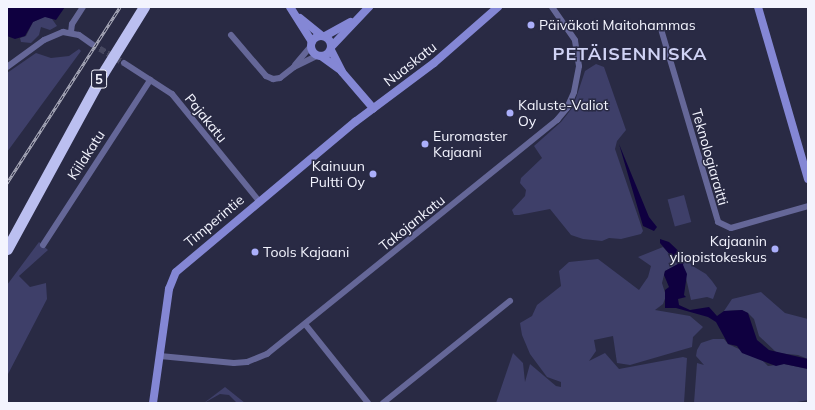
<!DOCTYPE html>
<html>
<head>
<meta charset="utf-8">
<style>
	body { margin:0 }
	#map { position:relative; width:815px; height:410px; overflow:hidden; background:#292a44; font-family:Mulish,sans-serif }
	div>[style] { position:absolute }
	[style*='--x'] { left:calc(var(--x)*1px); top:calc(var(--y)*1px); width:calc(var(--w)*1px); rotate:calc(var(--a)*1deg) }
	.green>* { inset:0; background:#3e3f69; transform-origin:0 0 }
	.water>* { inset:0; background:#0f0040 }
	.street-tunnel>* { height:6px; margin-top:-3px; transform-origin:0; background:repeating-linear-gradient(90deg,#474860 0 6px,transparent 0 9px) }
	.street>* { height:6px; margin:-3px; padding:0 3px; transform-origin:3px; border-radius:3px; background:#656798 }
	.secondary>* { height:8px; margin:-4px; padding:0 4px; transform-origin:4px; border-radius:4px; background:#8487d5 }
	.secondary>.ring { margin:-4px; padding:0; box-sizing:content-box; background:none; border:8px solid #8487d5; border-radius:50% }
	.highway>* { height:11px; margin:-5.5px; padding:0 5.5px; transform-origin:5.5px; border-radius:5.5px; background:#bbbff0 }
	.rail>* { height:3px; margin-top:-1.5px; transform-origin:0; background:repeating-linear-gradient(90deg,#292a44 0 4.5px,#afb0bf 0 9px); box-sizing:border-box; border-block:1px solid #afb0bf }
	.dots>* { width:11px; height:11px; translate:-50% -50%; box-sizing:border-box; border:2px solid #292a44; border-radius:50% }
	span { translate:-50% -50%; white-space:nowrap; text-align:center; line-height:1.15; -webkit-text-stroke:3px #292a44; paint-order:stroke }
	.shield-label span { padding:1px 3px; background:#292a44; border:1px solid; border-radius:3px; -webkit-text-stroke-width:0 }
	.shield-label { font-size:13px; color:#f3f4fe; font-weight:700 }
	.poi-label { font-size:14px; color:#f3f4fe }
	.left { translate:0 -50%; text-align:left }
	.right { translate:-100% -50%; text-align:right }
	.street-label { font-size:14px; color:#f3f4fe }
	.district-label { font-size:18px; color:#d0d3f5; font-weight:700; letter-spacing:1px }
	.frame { position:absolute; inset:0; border:8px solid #f3f4fe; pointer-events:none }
</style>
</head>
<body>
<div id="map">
	<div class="green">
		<i style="clip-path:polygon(45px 16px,52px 19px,57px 26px,50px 30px,41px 27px,39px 35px,31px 43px,21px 42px,20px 38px,26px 36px,33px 22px)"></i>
		<i style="clip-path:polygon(79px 49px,81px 51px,7px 152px,7px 73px,36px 53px,51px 58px,69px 56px)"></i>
		<i style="clip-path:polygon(596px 64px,604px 67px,626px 130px,617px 141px,615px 149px,643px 231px,641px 234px,621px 239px,609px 238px,602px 241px,583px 239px,571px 235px,550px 209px,519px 215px,514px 215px,512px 210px,525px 196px,526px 190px,520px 183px,521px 178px,542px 158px,534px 146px,561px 122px,573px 107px,585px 71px)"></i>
		<i style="left:684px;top:195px;width:28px;height:17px;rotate:75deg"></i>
		<i style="clip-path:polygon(39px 242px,48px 250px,19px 276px,30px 287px,46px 283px,47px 299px,7px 376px,7px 285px)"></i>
		<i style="clip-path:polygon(670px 245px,688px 257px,691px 265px,706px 274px,712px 281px,717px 288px,713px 299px,707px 297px,691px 300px,681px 256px)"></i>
		<i style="clip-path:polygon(663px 247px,678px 264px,665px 271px,662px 283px,666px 296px,663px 304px,655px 310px,690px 316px,703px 327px,693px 337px,692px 347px,630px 365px,617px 363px,613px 336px,594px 340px,596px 351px,589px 361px,605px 353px,619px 369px,683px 357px,687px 358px,684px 403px,496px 403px,513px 353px,523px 363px,525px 382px,530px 364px,556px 386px,561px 387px,561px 382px,547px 377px,530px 354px,522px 335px,520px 323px,532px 316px,537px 305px,561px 286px,559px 271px,569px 262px,598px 259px,639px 290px,648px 277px,651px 266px,638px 257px)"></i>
		<i style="clip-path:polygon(761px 292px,785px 313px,808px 319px,808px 359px,798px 355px,777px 353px,759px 336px,754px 319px,748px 313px,742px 310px,724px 311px,732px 299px)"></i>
		<i style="clip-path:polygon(713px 339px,724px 339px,728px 344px,761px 359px,768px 366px,784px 364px,808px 369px,808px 400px,792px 403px,694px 403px,697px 363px,704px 365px,696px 356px,697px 350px,701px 343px)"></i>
		<i style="clip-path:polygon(225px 387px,245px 403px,237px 403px,229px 395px,220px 394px,204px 403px)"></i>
	</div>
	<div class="water">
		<i style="clip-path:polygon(7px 7px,65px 7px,56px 20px,45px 17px,33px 22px,25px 36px,15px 39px,7px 36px)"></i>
		<i style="clip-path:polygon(619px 144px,649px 217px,657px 227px,654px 231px,643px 226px)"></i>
		<i style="clip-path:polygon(660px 239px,669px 242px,685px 257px,683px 265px,687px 274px,684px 295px,686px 297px,678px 299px,679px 305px,690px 310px,709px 307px,717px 316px,724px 311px,742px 310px,748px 313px,757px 340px,769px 350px,808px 359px,808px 369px,784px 364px,776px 366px,742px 353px,737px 346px,728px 344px,716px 322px,708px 317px,676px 308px,665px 308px,665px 290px,669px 287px,664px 275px,665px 271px,678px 264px,660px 243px)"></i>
	</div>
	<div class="street-tunnel">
		<i style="--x:92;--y:44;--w:37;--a:31"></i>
	</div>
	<div class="street">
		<i style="--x:661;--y:29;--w:201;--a:73.5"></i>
		<i style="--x:718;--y:222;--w:14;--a:25"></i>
		<i style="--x:731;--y:228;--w:80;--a:-15.9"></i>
		<i style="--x:71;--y:32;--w:8;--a:-83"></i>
		<i style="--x:72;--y:24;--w:20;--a:-57"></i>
		<i style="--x:231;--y:35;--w:54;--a:49.5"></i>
		<i style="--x:266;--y:76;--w:8;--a:23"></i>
		<i style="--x:273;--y:79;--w:7;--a:-8"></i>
		<i style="--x:280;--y:78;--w:18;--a:-38"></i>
		<i style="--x:294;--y:67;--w:25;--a:-26"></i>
		<i style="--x:124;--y:63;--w:57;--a:32.9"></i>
		<i style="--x:172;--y:94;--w:138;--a:50.9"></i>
		<i style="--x:295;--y:65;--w:25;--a:-50"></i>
		<i style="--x:7;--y:67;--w:46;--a:-36.1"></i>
		<i style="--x:44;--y:40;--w:21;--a:-23"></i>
		<i style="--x:63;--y:32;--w:16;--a:11"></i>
		<i style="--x:79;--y:35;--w:16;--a:35"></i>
		<i style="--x:43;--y:245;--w:197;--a:-57"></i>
		<i style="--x:305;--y:324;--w:101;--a:51.4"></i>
		<i style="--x:160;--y:356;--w:74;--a:5.4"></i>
		<i style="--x:234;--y:363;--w:13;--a:-4"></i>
		<i style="--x:247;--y:362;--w:22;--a:-22"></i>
		<i style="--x:267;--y:354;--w:373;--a:-38.9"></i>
		<i style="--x:557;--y:120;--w:16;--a:-50"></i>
		<i style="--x:567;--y:108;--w:17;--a:-66"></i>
		<i style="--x:574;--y:92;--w:26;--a:-79"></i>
		<i style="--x:579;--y:66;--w:26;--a:-99"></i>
		<i style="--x:575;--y:40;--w:40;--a:-124.9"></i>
		<i style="--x:383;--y:403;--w:163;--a:-38.8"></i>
	</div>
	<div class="secondary">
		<i style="--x:290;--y:7;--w:41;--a:57.8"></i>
		<i style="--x:758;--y:7;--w:179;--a:73.8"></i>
		<i style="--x:300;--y:18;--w:27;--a:39"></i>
		<i class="ring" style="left:311px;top:36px;width:12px;height:12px"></i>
		<i style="--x:325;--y:36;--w:29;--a:-29"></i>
		<i style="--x:332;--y:46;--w:54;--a:-46.5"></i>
		<i style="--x:331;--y:50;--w:25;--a:63"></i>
		<i style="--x:342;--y:72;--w:48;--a:49.3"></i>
		<i style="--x:321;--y:56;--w:24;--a:36"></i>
		<i style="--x:153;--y:403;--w:115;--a:-82"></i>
		<i style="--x:169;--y:289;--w:18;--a:-68"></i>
		<i style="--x:176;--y:272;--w:234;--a:-40"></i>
		<i style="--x:355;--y:122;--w:99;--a:-36.8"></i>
		<i style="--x:434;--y:63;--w:85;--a:-41.2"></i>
	</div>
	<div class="highway">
		<i style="--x:7;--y:249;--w:200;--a:-61.4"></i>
		<i style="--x:103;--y:73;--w:78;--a:-58.2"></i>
	</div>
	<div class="rail">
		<i style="--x:7;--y:183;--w:209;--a:-57.3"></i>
	</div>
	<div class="dots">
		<i style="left:531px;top:25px;background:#abaffb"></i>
		<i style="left:510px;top:113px;background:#abaffb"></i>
		<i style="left:425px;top:144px;background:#abaffb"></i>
		<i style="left:373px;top:174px;background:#abaffb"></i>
		<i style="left:775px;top:249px;background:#abaffb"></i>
		<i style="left:255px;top:252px;background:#abaffb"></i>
	</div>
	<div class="shield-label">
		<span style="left:99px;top:79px">5</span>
	</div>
	<div class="poi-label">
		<span class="left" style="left:539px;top:25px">Päiväkoti Maitohammas</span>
		<span class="left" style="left:518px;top:113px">Kaluste-Valiot<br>Oy</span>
		<span class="left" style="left:433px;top:144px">Euromaster<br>Kajaani</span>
		<span class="right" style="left:365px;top:174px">Kainuun<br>Pultti Oy</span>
		<span class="right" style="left:767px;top:249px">Kajaanin<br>yliopistokeskus</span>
		<span class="left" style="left:263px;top:252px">Tools Kajaani</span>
	</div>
	<div class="street-label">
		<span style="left:410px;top:64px;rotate:-38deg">Nuaskatu</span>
		<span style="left:206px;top:118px;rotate:51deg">Pajakatu</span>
		<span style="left:86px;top:155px;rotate:-57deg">Kiilakatu</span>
		<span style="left:710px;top:157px;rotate:74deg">Teknologiaraitti</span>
		<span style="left:214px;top:221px;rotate:-40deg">Timperintie</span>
		<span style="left:412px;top:223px;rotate:-39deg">Takojankatu</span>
	</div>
	<div class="district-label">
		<span style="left:630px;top:54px">PETÄISENNISKA</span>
	</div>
	<div class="frame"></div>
</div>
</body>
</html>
